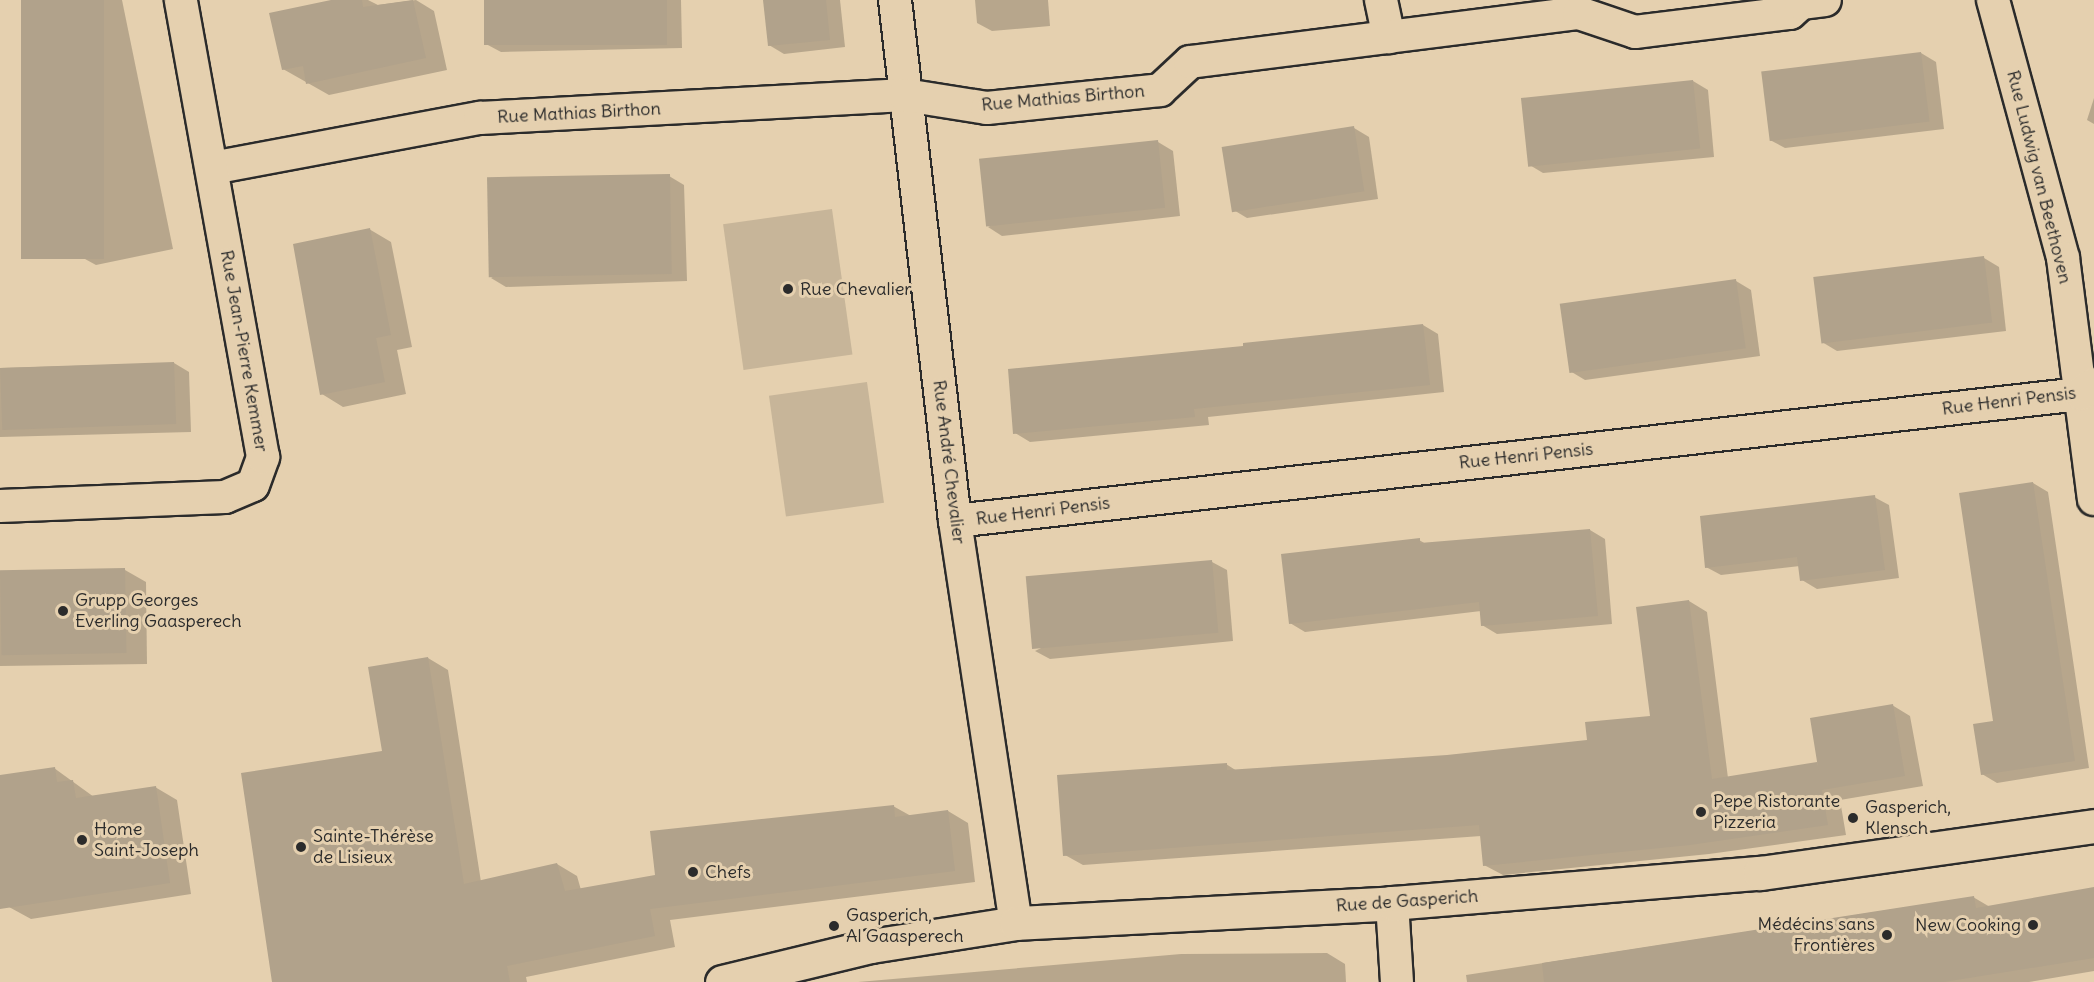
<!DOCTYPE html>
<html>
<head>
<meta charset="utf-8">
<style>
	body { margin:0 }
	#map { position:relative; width:2094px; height:982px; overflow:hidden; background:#e5d0af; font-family:Delius,sans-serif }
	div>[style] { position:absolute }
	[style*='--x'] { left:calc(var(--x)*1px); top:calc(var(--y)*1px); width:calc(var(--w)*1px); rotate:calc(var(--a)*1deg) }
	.green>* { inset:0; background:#c7b599; transform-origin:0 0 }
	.shadow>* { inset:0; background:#0003 }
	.building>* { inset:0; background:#b1a28b; transform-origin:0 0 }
	.roads { filter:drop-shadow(2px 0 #2b2b2b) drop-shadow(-2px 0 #2b2b2b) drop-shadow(0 2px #2b2b2b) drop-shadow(0 -2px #2b2b2b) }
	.street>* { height:32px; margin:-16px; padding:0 16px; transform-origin:16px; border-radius:16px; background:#e5d0af }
	.secondary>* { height:33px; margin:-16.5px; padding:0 16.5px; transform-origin:16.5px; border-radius:16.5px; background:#e5d0af }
	.dots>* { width:16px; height:16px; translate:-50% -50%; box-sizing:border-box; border:3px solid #e5d0af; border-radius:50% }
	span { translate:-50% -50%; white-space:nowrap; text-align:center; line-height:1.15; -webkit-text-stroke:6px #e5d0af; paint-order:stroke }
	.street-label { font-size:18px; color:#2b2b2b }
	.poi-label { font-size:18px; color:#2b2b2b }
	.left { translate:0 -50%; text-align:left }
	.right { translate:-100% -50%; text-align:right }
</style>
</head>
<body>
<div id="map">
	<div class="green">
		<i style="left:832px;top:209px;width:147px;height:110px;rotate:82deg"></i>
		<i style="left:867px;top:382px;width:122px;height:99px;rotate:82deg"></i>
	</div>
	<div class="shadow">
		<i style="clip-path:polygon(26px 0,122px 0,173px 249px,96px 265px,74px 253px)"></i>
		<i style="clip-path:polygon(338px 0,368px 0,378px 5px,416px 0,434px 11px,447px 70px,329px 95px,283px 69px)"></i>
		<i style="clip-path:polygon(485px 0,681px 0,682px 48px,501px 52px,486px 44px)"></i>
		<i style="clip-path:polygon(764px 0,840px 0,845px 47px,784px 54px,769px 45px)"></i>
		<i style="clip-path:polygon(975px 0,1048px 0,1050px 26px,992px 31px,977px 23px)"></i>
		<i style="clip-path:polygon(1921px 53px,1936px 62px,1944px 129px,1785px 148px,1770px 140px)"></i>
		<i style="clip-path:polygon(1693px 81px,1708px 90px,1714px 157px,1543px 173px,1528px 164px)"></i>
		<i style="clip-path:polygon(2094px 98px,2094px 124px,2087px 120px)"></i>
		<i style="clip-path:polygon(1354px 128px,1369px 137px,1378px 199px,1247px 218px,1232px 209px)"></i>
		<i style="clip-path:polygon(1158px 142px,1173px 151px,1180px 216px,1002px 236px,988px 227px)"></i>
		<i style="clip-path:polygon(669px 176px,684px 185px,687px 281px,506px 287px,491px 278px)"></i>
		<i style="clip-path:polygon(369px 229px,391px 242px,412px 347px,397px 350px,406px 394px,343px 407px,322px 394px)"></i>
		<i style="clip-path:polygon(1984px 258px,1999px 267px,2006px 331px,1837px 351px,1822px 342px)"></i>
		<i style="clip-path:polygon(1736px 281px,1751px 290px,1760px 356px,1585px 380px,1570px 371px)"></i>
		<i style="clip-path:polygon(1423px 325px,1438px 334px,1444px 392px,1208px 417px,1209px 425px,1030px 442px,1015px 433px,1245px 348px)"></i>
		<i style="clip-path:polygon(174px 363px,189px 372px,191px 432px,0 437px,0 368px)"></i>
		<i style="clip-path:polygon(2033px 483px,2048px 492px,2089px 768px,1997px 783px,1982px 774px,1995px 722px)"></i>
		<i style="clip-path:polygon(1874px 497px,1889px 505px,1899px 578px,1817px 589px,1802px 580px,1800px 566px,1721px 575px,1706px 567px)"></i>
		<i style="clip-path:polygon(1590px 530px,1605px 539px,1612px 624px,1497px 634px,1482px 625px,1481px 611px,1305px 632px,1290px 623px,1419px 540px,1426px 544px)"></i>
		<i style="clip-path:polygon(1212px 562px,1227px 570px,1233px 641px,1050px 659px,1035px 651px)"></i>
		<i style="clip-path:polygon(125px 570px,146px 582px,147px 664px,0 666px,0 571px)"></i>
		<i style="clip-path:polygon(1689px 601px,1707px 612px,1728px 778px,1819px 765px,1892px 705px,1910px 716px,1923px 786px,1840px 800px,1846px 835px,1709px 854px,1503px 875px,1484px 865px,1481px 836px,1083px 865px,1065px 855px,1226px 764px,1237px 771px,1447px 757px,1589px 742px,1652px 717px)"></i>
		<i style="clip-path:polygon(428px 658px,448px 670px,481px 882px,557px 864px,577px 876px,581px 890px,657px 876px,893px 806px,911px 816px,948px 811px,968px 823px,975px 882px,670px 920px,675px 947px,526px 977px,527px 982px,274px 982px)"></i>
		<i style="clip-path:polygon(54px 768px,94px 797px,155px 787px,177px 800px,191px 894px,31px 919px,9px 907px,0 868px,0 777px)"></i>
		<i style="clip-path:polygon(2094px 889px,2094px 971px,2029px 982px,1467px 982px,1466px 975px,1973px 897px,1990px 907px)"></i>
		<i style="clip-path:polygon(1327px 953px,1345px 964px,1346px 982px,858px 982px,1181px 954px)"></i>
	</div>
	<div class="building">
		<i style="left:21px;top:0;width:83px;height:259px"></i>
		<i style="clip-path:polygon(331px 0,362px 0,363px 7px,413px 0,426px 58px,306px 84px,303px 66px,282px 70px,269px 13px)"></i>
		<i style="left:484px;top:0;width:183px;height:45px"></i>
		<i style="clip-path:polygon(763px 0,826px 0,830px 40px,768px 46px)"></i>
		<i style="left:1921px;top:52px;width:70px;height:161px;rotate:83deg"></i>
		<i style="left:1693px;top:80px;width:69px;height:173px;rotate:84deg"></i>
		<i style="left:1354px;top:126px;width:66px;height:134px;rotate:81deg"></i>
		<i style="left:1158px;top:140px;width:68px;height:180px;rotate:84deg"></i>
		<i style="left:670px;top:174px;width:100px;height:183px;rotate:89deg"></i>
		<i style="clip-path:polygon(370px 228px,391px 335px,376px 338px,385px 382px,320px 395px,293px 244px)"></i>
		<i style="left:1984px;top:256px;width:67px;height:172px;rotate:83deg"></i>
		<i style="left:1736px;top:279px;width:70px;height:178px;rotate:82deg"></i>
		<i style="clip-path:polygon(1423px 324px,1430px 385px,1194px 409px,1195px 417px,1013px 434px,1008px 369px,1243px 346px,1243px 343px)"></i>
		<i style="left:174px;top:362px;width:62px;height:174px;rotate:88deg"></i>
		<i style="clip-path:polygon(2033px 482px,2075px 761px,1981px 775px,1973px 724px,1993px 721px,1959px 493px)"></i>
		<i style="clip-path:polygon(1875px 495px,1885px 570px,1800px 581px,1797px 557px,1705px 568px,1700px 516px)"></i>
		<i style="clip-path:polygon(1590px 529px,1598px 616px,1481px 626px,1479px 602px,1289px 624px,1281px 554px,1420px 538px,1420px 543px)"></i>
		<i style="left:1212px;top:560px;width:73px;height:187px;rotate:85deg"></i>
		<i style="left:125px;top:568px;width:85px;height:125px;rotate:89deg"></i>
		<i style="clip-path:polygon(1689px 600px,1712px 779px,1817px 762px,1819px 774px,1810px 718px,1893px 704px,1905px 776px,1822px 790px,1828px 825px,1690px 845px,1483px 866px,1479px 825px,1063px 856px,1057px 775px,1227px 763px,1227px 770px,1447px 755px,1587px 740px,1585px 722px,1650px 716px,1636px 607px)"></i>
		<i style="clip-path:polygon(428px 657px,464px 884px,557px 863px,565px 891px,655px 875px,650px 831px,894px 805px,895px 817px,948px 810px,955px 871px,650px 909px,655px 936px,507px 966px,510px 982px,272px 982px,241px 773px,382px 751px,368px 667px)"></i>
		<i style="clip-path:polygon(55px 767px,57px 782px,73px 780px,76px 798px,156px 786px,170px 883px,0 909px,0 775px)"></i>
		<i style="clip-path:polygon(2094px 887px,2094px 958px,1944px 982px,1544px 982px,1542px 963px,1974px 896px,1976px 908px)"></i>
	</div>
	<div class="roads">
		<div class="street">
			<i style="--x:895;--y:0;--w:524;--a:83.43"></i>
			<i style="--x:955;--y:521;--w:407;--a:81.4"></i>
			<i style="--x:1381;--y:0;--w:38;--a:78"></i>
			<i style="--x:1993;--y:0;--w:267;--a:74.8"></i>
			<i style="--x:2063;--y:258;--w:243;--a:82.7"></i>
			<i style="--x:212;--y:168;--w:273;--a:-10.6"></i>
			<i style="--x:480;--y:118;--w:426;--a:-3.1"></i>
			<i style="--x:905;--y:95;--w:83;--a:9"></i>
			<i style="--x:987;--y:108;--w:174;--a:-5.9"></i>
			<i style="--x:1160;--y:90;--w:41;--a:-43"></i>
			<i style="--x:1190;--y:62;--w:392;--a:-7.2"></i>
			<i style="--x:1579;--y:13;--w:59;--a:18.7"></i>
			<i style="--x:1635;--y:32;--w:156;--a:-7"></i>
			<i style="--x:1790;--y:13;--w:15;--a:-42"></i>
			<i style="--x:1801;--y:3;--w:24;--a:-7"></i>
			<i style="--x:0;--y:506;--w:225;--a:-2.3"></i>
			<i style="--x:225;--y:497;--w:30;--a:-23"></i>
			<i style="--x:253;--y:485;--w:30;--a:-70"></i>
			<i style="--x:263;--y:457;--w:464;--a:-100.2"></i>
			<i style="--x:955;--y:521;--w:1133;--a:-6.44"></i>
			<i style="--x:2081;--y:394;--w:16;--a:-38"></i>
			<i style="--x:1392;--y:903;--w:79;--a:86.4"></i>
		</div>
		<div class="secondary">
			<i style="--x:722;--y:982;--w:153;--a:-13.6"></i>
			<i style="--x:871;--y:946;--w:147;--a:-9"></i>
			<i style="--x:1016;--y:923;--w:377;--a:-3"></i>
			<i style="--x:1392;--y:903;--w:369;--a:-4.7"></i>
			<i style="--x:1760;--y:873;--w:337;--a:-8"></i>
		</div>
	</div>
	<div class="dots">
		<i style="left:788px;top:289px;background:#2b2b2b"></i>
		<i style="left:63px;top:611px;background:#2b2b2b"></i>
		<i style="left:1701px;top:812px;background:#2b2b2b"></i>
		<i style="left:1853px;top:818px;background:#2b2b2b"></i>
		<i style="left:82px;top:840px;background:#2b2b2b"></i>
		<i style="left:301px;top:847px;background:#2b2b2b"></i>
		<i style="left:693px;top:872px;background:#2b2b2b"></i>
		<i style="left:2033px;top:925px;background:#2b2b2b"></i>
		<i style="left:834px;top:926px;background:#2b2b2b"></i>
		<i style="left:1887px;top:935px;background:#2b2b2b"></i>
	</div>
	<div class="street-label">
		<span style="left:1063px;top:98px;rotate:-5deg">Rue Mathias Birthon</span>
		<span style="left:579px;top:113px;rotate:-3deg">Rue Mathias Birthon</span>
		<span style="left:2039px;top:177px;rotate:76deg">Rue Ludwig van Beethoven</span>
		<span style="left:244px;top:351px;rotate:80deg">Rue Jean-Pierre Kemmer</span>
		<span style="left:2009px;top:401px;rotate:-7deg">Rue Henri Pensis</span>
		<span style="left:1526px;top:456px;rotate:-6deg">Rue Henri Pensis</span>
		<span style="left:949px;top:462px;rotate:83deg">Rue André Chevalier</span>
		<span style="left:1043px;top:511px;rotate:-7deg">Rue Henri Pensis</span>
		<span style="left:1407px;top:901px;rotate:-4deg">Rue de Gasperich</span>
	</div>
	<div class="poi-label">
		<span class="left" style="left:800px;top:289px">Rue Chevalier</span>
		<span class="left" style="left:75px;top:611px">Grupp Georges<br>Everling Gaasperech</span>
		<span class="left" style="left:1713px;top:812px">Pepe Ristorante<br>Pizzeria</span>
		<span class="left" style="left:1865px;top:818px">Gasperich,<br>Klensch</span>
		<span class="left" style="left:94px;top:840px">Home<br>Saint-Joseph</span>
		<span class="left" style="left:313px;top:847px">Sainte-Thérèse<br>de Lisieux</span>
		<span class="left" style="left:705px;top:872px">Chefs</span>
		<span class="left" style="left:846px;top:926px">Gasperich,<br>Al Gaasperech</span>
		<span class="right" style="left:1875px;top:935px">Médécins sans<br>Frontières</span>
		<span class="right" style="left:2021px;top:925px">New Cooking</span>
	</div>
</div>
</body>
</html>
